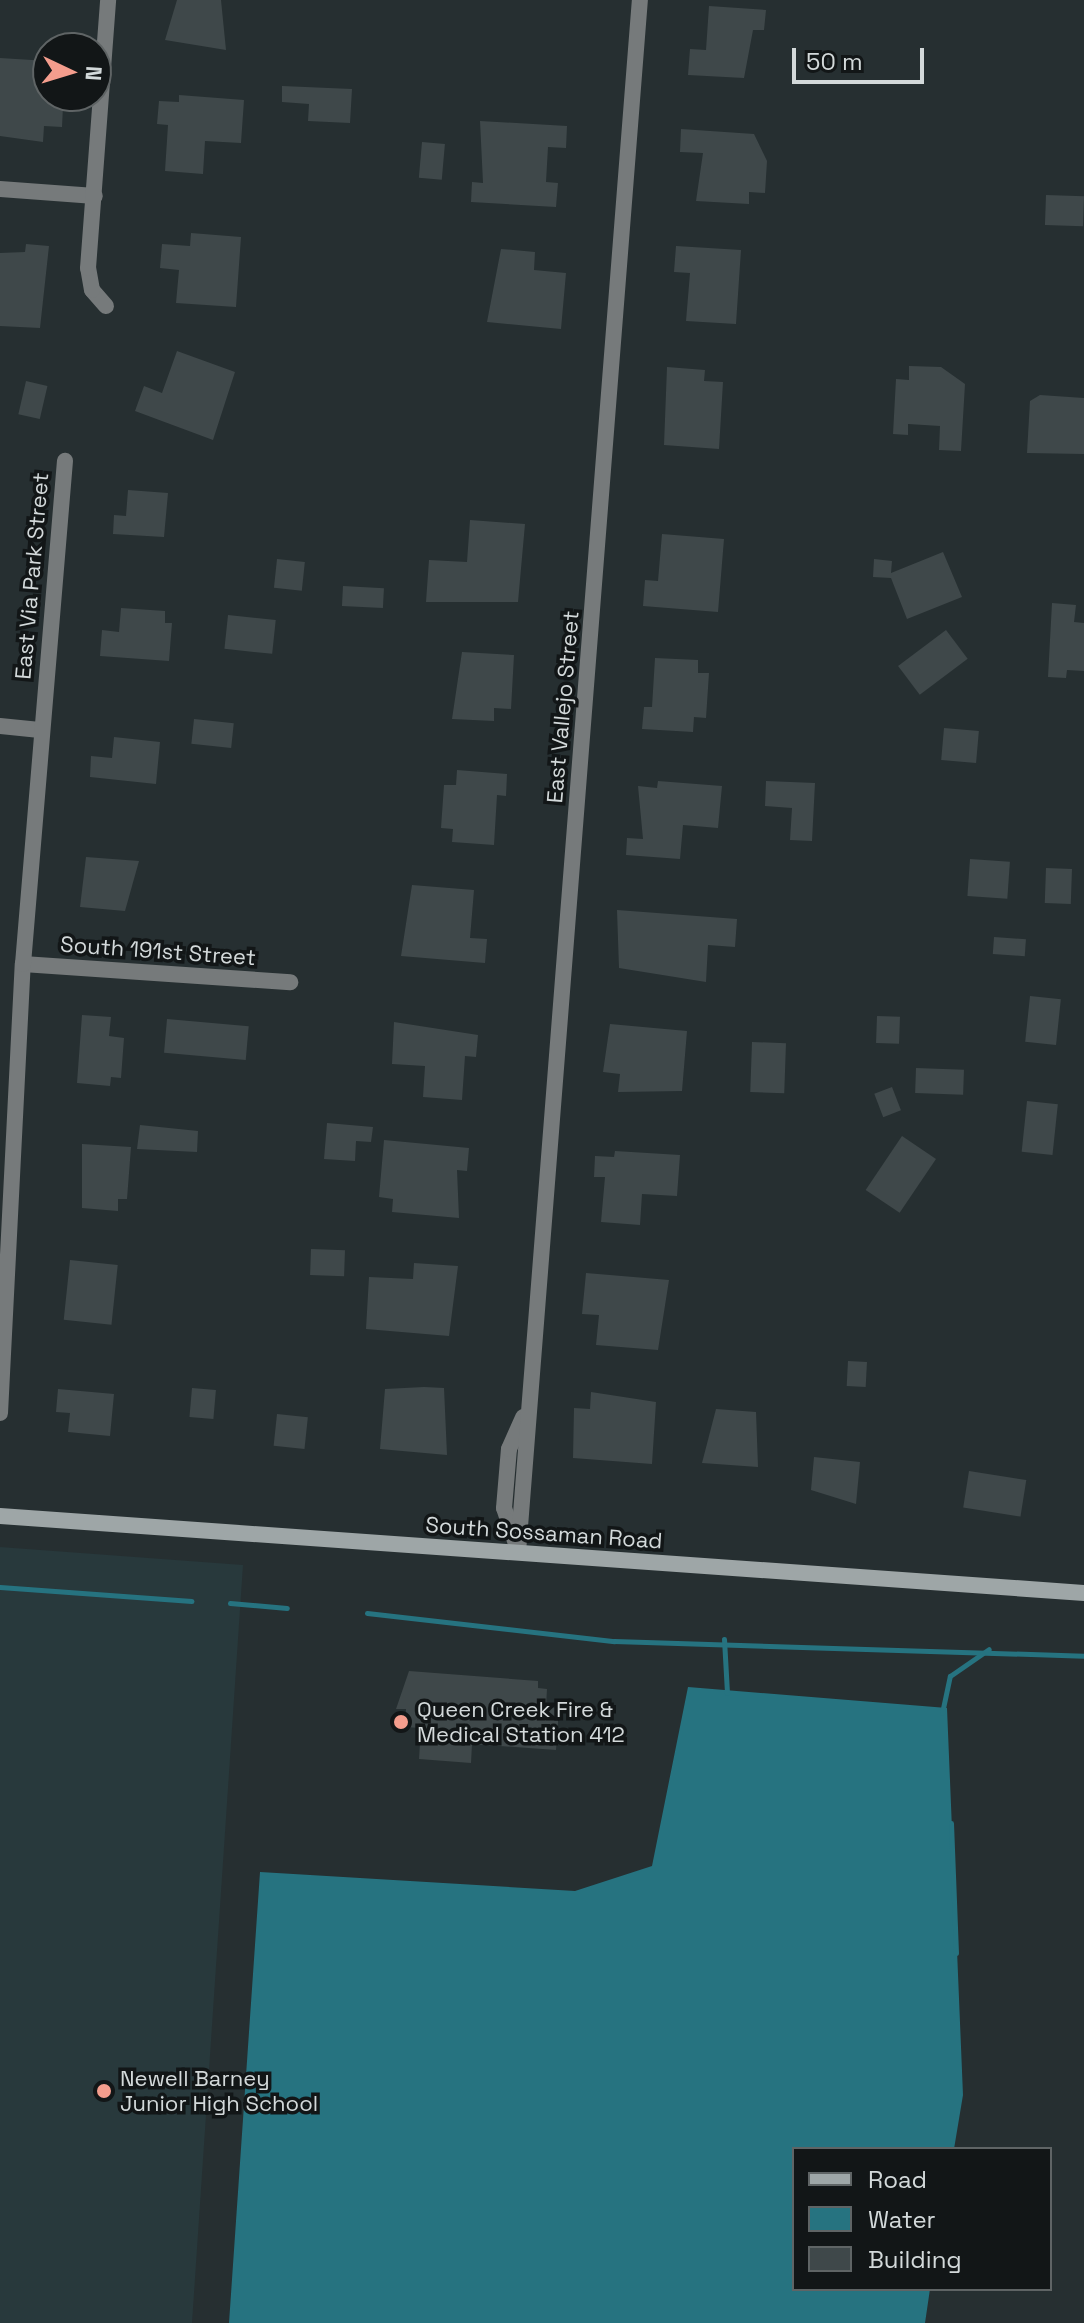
<!DOCTYPE html>
<html>
<head>
<meta charset="utf-8">
<style>
	body { margin:0 }
	#map { position:relative; width:1084px; height:2323px; overflow:hidden; background:#262f31; font-family:"Space Grotesk",sans-serif }
	div>[style] { position:absolute }
	[style*='--x'] { left:calc(var(--x)*1px); top:calc(var(--y)*1px); width:calc(var(--w)*1px); rotate:calc(var(--a)*1deg) }
	.built>* { inset:0; background:#28393c }
	.water>* { inset:0; background:#267380 }
	.stream>* { height:5px; margin:-2.5px; padding:0 2.5px; transform-origin:2.5px; border-radius:2.5px; background:#267380 }
	.building>* { inset:0; background:#3f484a; transform-origin:0 0 }
	.minor>* { height:16px; margin:-8px; padding:0 8px; transform-origin:8px; border-radius:8px; background:#767a7b }
	.secondary>* { height:16px; margin:-8px; padding:0 8px; transform-origin:8px; border-radius:8px; background:#9ea6a7 }
	.dots>* { width:22px; height:22px; translate:-50% -50%; box-sizing:border-box; border:4px solid #121617; border-radius:50% }
	span { translate:-50% -50%; white-space:nowrap; text-align:center; line-height:1.15; -webkit-text-stroke:7px #121617; paint-order:stroke }
	.street-label { font-size:22px; color:#d3d9da }
	.poi-label { font-size:22px; color:#d3d9da }
	.left { translate:0 -50%; text-align:left }
	.legend { position:absolute; left:792px; top:2147px; width:260px; height:144px; box-sizing:border-box; background:#121617; border:2px solid #5f6465; margin:0; padding:10px 14px; list-style:none; font-size:24px; color:#d3d9da }
	.legend li { display:flex; align-items:center; gap:16px; height:40px }
	.legend b { width:40px; border:2px solid #5f6465 }
	.north { position:absolute; left:32px; top:32px; width:80px; height:80px; box-sizing:border-box; background:#121617; border:2px solid #5f6465; border-radius:50%; rotate:94deg; font-size:22px; font-weight:700; line-height:32px; text-align:center; color:#d3d9da }
	.north::after { content:''; display:block; margin:auto; width:28px; height:36px; background:#f49d8d; clip-path:polygon(50% 0,100% 100%,50% 72%,0 100%) }
	.scale { position:absolute; left:792px; top:48px; width:132px; height:36px; box-sizing:border-box; border:4px solid #d3d9da; border-top:0; padding-left:10px; font-size:24px; line-height:28px; white-space:nowrap; color:#d3d9da; -webkit-text-stroke:6px #121617; paint-order:stroke }
</style>
</head>
<body>
<div id="map">
	<div class="built">
		<i style="clip-path:polygon(0 1547px,243px 1565px,192px 2323px,0 2323px)"></i>
	</div>
	<div class="water">
		<i style="clip-path:polygon(688px 1687px,947px 1708px,963px 2095px,954px 2149px,794px 2149px,794px 2289px,930px 2289px,925px 2323px,229px 2323px,260px 1872px,575px 1891px,652px 1866px)"></i>
	</div>
	<div class="stream">
		<i style="--x:0;--y:1587;--w:192;--a:4.2"></i>
		<i style="--x:230;--y:1603;--w:57;--a:5"></i>
		<i style="--x:367;--y:1613;--w:249;--a:6.5"></i>
		<i style="--x:614;--y:1641;--w:470;--a:1.8"></i>
		<i style="--x:724;--y:1639;--w:54;--a:86.8"></i>
		<i style="--x:942;--y:1713;--w:38;--a:-78"></i>
		<i style="--x:950;--y:1676;--w:47;--a:-34.7"></i>
		<i style="--x:951;--y:1823;--w:130;--a:87.8"></i>
	</div>
	<div class="building">
		<i style="clip-path:polygon(177px 0,221px 0,226px 50px,165px 40px)"></i>
		<i style="clip-path:polygon(709px 6px,766px 10px,764px 30px,753px 30px,744px 78px,688px 75px,690px 49px,706px 50px)"></i>
		<i style="clip-path:polygon(0 58px,48px 61px,48px 96px,59px 96px,63px 106px,62px 127px,44px 126px,43px 142px,0 136px)"></i>
		<i style="clip-path:polygon(282px 86px,352px 89px,350px 123px,308px 121px,309px 104px,282px 102px)"></i>
		<i style="clip-path:polygon(179px 95px,244px 100px,241px 143px,205px 141px,203px 174px,165px 171px,168px 125px,157px 124px,159px 101px,179px 102px)"></i>
		<i style="clip-path:polygon(480px 121px,567px 126px,566px 148px,548px 147px,546px 182px,558px 183px,556px 207px,471px 202px,472px 182px,483px 183px)"></i>
		<i style="clip-path:polygon(681px 129px,754px 134px,767px 161px,765px 193px,749px 192px,749px 204px,696px 201px,703px 153px,680px 152px)"></i>
		<i style="left:422px;top:142px;width:23px;height:36px;rotate:5deg"></i>
		<i style="left:1046px;top:195px;width:38px;height:30px;rotate:2deg"></i>
		<i style="clip-path:polygon(191px 233px,241px 237px,236px 307px,176px 303px,179px 270px,160px 268px,162px 244px,190px 246px)"></i>
		<i style="clip-path:polygon(26px 244px,49px 246px,40px 328px,0 326px,0 253px,25px 252px)"></i>
		<i style="clip-path:polygon(676px 246px,741px 250px,736px 324px,686px 321px,690px 273px,674px 272px)"></i>
		<i style="clip-path:polygon(501px 249px,535px 252px,534px 270px,566px 273px,561px 329px,487px 322px)"></i>
		<i style="clip-path:polygon(177px 351px,235px 372px,213px 440px,135px 411px,144px 386px,162px 393px)"></i>
		<i style="clip-path:polygon(909px 366px,941px 367px,965px 384px,961px 451px,939px 450px,940px 426px,908px 424px,908px 435px,893px 434px,896px 379px,909px 380px)"></i>
		<i style="clip-path:polygon(667px 367px,705px 370px,704px 381px,723px 382px,719px 449px,664px 445px)"></i>
		<i style="left:26px;top:381px;width:22px;height:34px;rotate:13deg"></i>
		<i style="clip-path:polygon(1040px 395px,1084px 398px,1084px 454px,1027px 453px,1030px 401px)"></i>
		<i style="clip-path:polygon(128px 490px,168px 493px,164px 537px,113px 534px,114px 515px,126px 516px)"></i>
		<i style="clip-path:polygon(470px 520px,525px 524px,518px 602px,426px 602px,429px 560px,467px 562px)"></i>
		<i style="clip-path:polygon(662px 534px,724px 539px,718px 612px,643px 606px,645px 580px,658px 581px)"></i>
		<i style="clip-path:polygon(943px 552px,962px 597px,907px 619px,891px 578px,873px 577px,874px 559px,892px 561px,891px 573px)"></i>
		<i style="left:277px;top:559px;width:28px;height:29px;rotate:6deg"></i>
		<i style="left:343px;top:586px;width:41px;height:20px;rotate:3deg"></i>
		<i style="clip-path:polygon(1052px 603px,1076px 605px,1074px 622px,1084px 623px,1084px 671px,1067px 670px,1066px 678px,1048px 677px)"></i>
		<i style="clip-path:polygon(121px 608px,165px 611px,165px 623px,172px 623px,169px 661px,100px 656px,102px 630px,119px 632px)"></i>
		<i style="left:228px;top:615px;width:48px;height:34px;rotate:6deg"></i>
		<i style="left:946px;top:630px;width:36px;height:60px;rotate:53deg"></i>
		<i style="clip-path:polygon(462px 652px,514px 655px,511px 709px,494px 708px,494px 721px,452px 719px)"></i>
		<i style="clip-path:polygon(655px 658px,698px 660px,698px 673px,709px 673px,706px 718px,694px 717px,693px 732px,642px 729px,644px 707px,652px 707px)"></i>
		<i style="left:194px;top:719px;width:40px;height:25px;rotate:6deg"></i>
		<i style="left:944px;top:728px;width:35px;height:32px;rotate:5deg"></i>
		<i style="clip-path:polygon(114px 737px,160px 742px,156px 784px,90px 777px,91px 756px,112px 758px)"></i>
		<i style="clip-path:polygon(457px 770px,507px 774px,506px 796px,497px 795px,494px 845px,452px 842px,453px 829px,441px 828px,444px 785px,456px 785px)"></i>
		<i style="clip-path:polygon(658px 781px,722px 786px,718px 828px,683px 825px,680px 859px,626px 855px,627px 838px,643px 839px,638px 786px,657px 788px)"></i>
		<i style="clip-path:polygon(766px 781px,815px 783px,812px 841px,790px 840px,792px 808px,765px 806px)"></i>
		<i style="clip-path:polygon(86px 857px,139px 861px,125px 911px,80px 907px)"></i>
		<i style="left:970px;top:859px;width:40px;height:37px;rotate:4deg"></i>
		<i style="left:1046px;top:868px;width:26px;height:35px;rotate:2deg"></i>
		<i style="clip-path:polygon(412px 885px,474px 890px,470px 938px,487px 939px,485px 963px,401px 956px)"></i>
		<i style="clip-path:polygon(617px 910px,737px 919px,735px 947px,708px 945px,706px 982px,619px 968px)"></i>
		<i style="left:994px;top:937px;width:32px;height:17px;rotate:4deg"></i>
		<i style="left:1030px;top:996px;width:31px;height:46px;rotate:6deg"></i>
		<i style="clip-path:polygon(82px 1015px,111px 1017px,109px 1036px,124px 1038px,121px 1078px,111px 1077px,110px 1086px,77px 1083px)"></i>
		<i style="left:877px;top:1016px;width:23px;height:27px;rotate:2deg"></i>
		<i style="left:167px;top:1019px;width:82px;height:34px;rotate:5deg"></i>
		<i style="clip-path:polygon(394px 1022px,478px 1035px,476px 1057px,465px 1056px,462px 1100px,423px 1097px,425px 1066px,392px 1064px)"></i>
		<i style="clip-path:polygon(610px 1024px,687px 1031px,682px 1091px,618px 1092px,620px 1074px,603px 1072px)"></i>
		<i style="left:752px;top:1042px;width:34px;height:50px;rotate:2deg"></i>
		<i style="left:916px;top:1068px;width:48px;height:25px;rotate:2deg"></i>
		<i style="left:892px;top:1087px;width:25px;height:19px;rotate:69deg"></i>
		<i style="left:1027px;top:1101px;width:31px;height:51px;rotate:6deg"></i>
		<i style="clip-path:polygon(327px 1123px,373px 1127px,371px 1142px,356px 1141px,355px 1161px,324px 1159px)"></i>
		<i style="clip-path:polygon(140px 1125px,198px 1131px,197px 1152px,137px 1149px)"></i>
		<i style="left:902px;top:1136px;width:41px;height:65px;rotate:34deg"></i>
		<i style="clip-path:polygon(384px 1140px,469px 1148px,467px 1171px,457px 1170px,459px 1218px,392px 1212px,393px 1199px,379px 1197px)"></i>
		<i style="clip-path:polygon(82px 1144px,131px 1147px,127px 1199px,118px 1199px,118px 1211px,82px 1208px)"></i>
		<i style="clip-path:polygon(615px 1151px,680px 1155px,677px 1196px,642px 1194px,640px 1225px,601px 1222px,605px 1177px,594px 1177px,595px 1156px,614px 1157px)"></i>
		<i style="left:311px;top:1249px;width:34px;height:26px;rotate:2deg"></i>
		<i style="left:70px;top:1260px;width:48px;height:60px;rotate:6deg"></i>
		<i style="clip-path:polygon(414px 1263px,458px 1266px,449px 1336px,366px 1329px,369px 1277px,413px 1279px)"></i>
		<i style="clip-path:polygon(586px 1273px,669px 1280px,658px 1350px,596px 1345px,599px 1315px,582px 1314px)"></i>
		<i style="left:848px;top:1361px;width:19px;height:25px;rotate:3deg"></i>
		<i style="clip-path:polygon(424px 1387px,444px 1388px,447px 1455px,380px 1449px,385px 1389px)"></i>
		<i style="left:192px;top:1388px;width:24px;height:29px;rotate:5deg"></i>
		<i style="clip-path:polygon(58px 1389px,114px 1394px,110px 1436px,68px 1432px,70px 1413px,56px 1412px)"></i>
		<i style="clip-path:polygon(591px 1392px,656px 1402px,652px 1464px,573px 1458px,574px 1408px,590px 1409px)"></i>
		<i style="clip-path:polygon(716px 1409px,756px 1412px,758px 1467px,702px 1463px)"></i>
		<i style="left:277px;top:1414px;width:31px;height:32px;rotate:6deg"></i>
		<i style="clip-path:polygon(814px 1457px,860px 1462px,856px 1504px,811px 1490px)"></i>
		<i style="left:969px;top:1471px;width:58px;height:37px;rotate:9deg"></i>
		<i style="clip-path:polygon(409px 1671px,538px 1681px,538px 1688px,547px 1689px,546px 1707px,559px 1708px,556px 1750px,472px 1744px,471px 1763px,419px 1759px,421px 1728px,405px 1727px,406px 1709px,396px 1709px)"></i>
	</div>
	<div class="minor">
		<i style="--x:0;--y:189;--w:95;--a:4.2"></i>
		<i style="--x:106;--y:306;--w:21;--a:-131"></i>
		<i style="--x:92;--y:290;--w:22;--a:-100"></i>
		<i style="--x:88;--y:268;--w:269;--a:-85.7"></i>
		<i style="--x:0;--y:726;--w:40;--a:5.7"></i>
		<i style="--x:23;--y:964;--w:268;--a:3.9"></i>
		<i style="--x:0;--y:1413;--w:450;--a:-87.1"></i>
		<i style="--x:23;--y:964;--w:505;--a:-85.23"></i>
		<i style="--x:518;--y:1550;--w:44;--a:-108.4"></i>
		<i style="--x:504;--y:1508;--w:59;--a:-85.2"></i>
		<i style="--x:509;--y:1449;--w:35;--a:-66"></i>
		<i style="--x:518;--y:1552;--w:1557;--a:-85.51"></i>
	</div>
	<div class="secondary">
		<i style="--x:0;--y:1516;--w:1087;--a:4.06"></i>
	</div>
	<div class="dots">
		<i style="left:401px;top:1722px;background:#f49d8d"></i>
		<i style="left:104px;top:2091px;background:#f49d8d"></i>
	</div>
	<div class="street-label">
		<span style="left:32px;top:576px;rotate:-85deg">East Via Park Street</span>
		<span style="left:563px;top:707px;rotate:-85deg">East Vallejo Street</span>
		<span style="left:158px;top:951px;rotate:4deg">South 191st Street</span>
		<span style="left:544px;top:1533px;rotate:4deg">South Sossaman Road</span>
	</div>
	<div class="poi-label">
		<span class="left" style="left:417px;top:1722px">Queen Creek Fire &amp;<br>Medical Station 412</span>
		<span class="left" style="left:120px;top:2091px">Newell Barney<br>Junior High School</span>
	</div>
	<ul class="legend">
	<li><b style="height:10px;background:#9ea6a7"></b>Road</li>
	<li><b style="height:22px;background:#267380"></b>Water</li>
	<li><b style="height:22px;background:#3f484a"></b>Building</li>
	</ul>
	<div class="north">N</div>
	<div class="scale">50 m</div>
</div>
</body>
</html>
